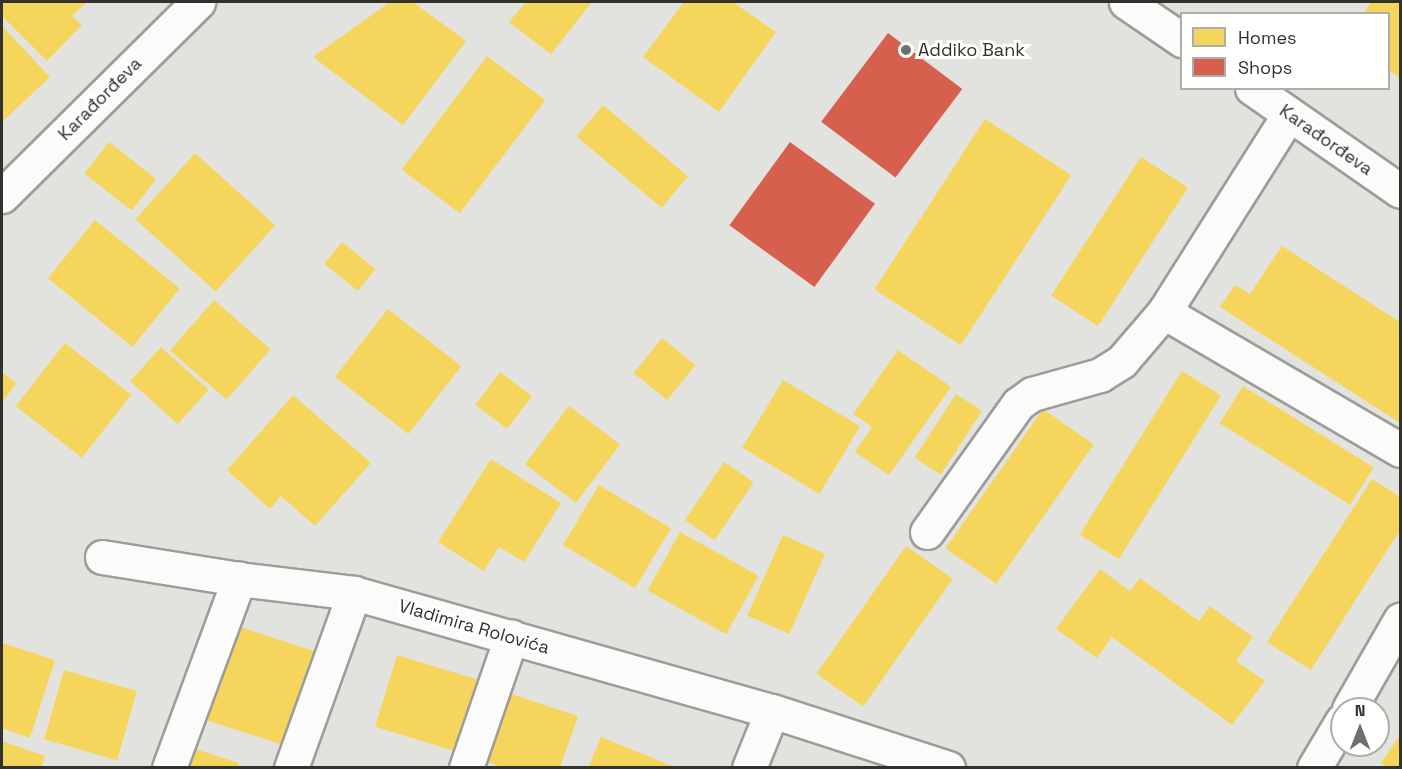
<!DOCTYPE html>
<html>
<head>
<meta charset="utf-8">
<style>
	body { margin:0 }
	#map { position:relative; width:1402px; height:769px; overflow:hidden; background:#e2e3df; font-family:"Space Grotesk",sans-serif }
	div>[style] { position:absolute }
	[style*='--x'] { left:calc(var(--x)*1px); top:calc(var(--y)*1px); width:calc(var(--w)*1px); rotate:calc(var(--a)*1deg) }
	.homes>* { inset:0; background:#f6d55c; transform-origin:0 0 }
	.shops>* { inset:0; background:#d6604d; transform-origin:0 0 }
	.roads { filter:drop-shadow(2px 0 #9c9d9a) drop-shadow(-2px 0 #9c9d9a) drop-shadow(0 2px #9c9d9a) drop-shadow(0 -2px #9c9d9a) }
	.street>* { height:33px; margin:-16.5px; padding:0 16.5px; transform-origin:16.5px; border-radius:16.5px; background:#fbfbfa }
	.primary>* { height:33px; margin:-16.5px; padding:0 16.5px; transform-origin:16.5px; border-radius:16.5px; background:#fbfbfa }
	.dots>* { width:16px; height:16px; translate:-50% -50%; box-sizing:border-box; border:3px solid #fffffe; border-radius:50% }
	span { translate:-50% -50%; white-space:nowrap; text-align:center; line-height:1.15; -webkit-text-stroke:6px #fffffe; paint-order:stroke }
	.poi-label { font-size:18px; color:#31312e }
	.left { translate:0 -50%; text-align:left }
	.street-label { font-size:18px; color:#31312e }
	.frame { position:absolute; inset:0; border:3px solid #31312e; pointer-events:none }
	.legend { position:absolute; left:1180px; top:12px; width:210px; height:78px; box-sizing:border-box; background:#fffffe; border:2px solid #adadab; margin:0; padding:8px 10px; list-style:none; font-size:18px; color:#31312e }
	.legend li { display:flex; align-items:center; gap:12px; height:30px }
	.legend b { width:30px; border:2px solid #adadab }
	.north { position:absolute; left:1330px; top:697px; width:60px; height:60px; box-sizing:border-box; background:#fffffe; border:2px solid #adadab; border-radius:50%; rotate:0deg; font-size:16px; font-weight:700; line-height:24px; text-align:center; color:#31312e }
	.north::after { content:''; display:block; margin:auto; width:21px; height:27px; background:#6f6f6c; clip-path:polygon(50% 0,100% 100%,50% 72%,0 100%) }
</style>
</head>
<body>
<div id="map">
	<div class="homes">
		<i style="clip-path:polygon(2px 2px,87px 2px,72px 16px,82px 25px,47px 61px,2px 16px)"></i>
		<i style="clip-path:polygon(390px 2px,413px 2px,466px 41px,403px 125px,313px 57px)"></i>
		<i style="clip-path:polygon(526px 2px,592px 2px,551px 54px,509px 22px)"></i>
		<i style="clip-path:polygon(684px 2px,733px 2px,776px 32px,719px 112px,643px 57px)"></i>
		<i style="clip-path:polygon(1371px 2px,1400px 2px,1400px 78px,1388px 70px,1388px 14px,1363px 14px)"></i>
		<i style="clip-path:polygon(2px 26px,50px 77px,2px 122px)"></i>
		<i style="left:487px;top:56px;width:73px;height:142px;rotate:37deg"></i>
		<i style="left:603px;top:105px;width:111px;height:41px;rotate:40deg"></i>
		<i style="left:985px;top:119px;width:103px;height:203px;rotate:33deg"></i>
		<i style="left:109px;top:142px;width:60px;height:40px;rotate:38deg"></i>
		<i style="left:195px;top:153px;width:108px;height:89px;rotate:42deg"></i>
		<i style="left:1141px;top:157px;width:56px;height:165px;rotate:33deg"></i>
		<i style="left:95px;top:220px;width:109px;height:75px;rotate:39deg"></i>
		<i style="left:342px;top:242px;width:43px;height:28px;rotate:39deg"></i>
		<i style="clip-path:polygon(1282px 246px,1400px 322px,1400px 423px,1220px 307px,1235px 285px,1250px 294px)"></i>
		<i style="left:214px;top:300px;width:75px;height:67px;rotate:41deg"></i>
		<i style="left:388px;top:309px;width:93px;height:86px;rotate:38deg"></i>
		<i style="left:662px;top:338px;width:43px;height:45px;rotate:39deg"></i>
		<i style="left:65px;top:343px;width:84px;height:80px;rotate:38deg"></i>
		<i style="left:161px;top:347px;width:64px;height:46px;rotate:42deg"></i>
		<i style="clip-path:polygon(898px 350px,951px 387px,889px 475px,855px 452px,872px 427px,853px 414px)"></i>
		<i style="left:1182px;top:371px;width:46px;height:193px;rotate:32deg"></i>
		<i style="clip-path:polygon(2px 372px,16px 383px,2px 403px)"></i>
		<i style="left:500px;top:372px;width:40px;height:41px;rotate:37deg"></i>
		<i style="left:783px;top:380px;width:90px;height:79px;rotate:31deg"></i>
		<i style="left:1243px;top:386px;width:154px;height:44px;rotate:32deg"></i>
		<i style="left:956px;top:394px;width:31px;height:76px;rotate:33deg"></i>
		<i style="clip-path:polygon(293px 395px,371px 463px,315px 526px,281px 496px,270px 509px,227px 470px)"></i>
		<i style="left:569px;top:406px;width:64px;height:73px;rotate:37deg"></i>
		<i style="left:1043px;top:409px;width:62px;height:170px;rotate:35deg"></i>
		<i style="clip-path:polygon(491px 459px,561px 503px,524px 562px,499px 547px,484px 571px,438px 542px)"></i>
		<i style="left:724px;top:462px;width:36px;height:70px;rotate:34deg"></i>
		<i style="clip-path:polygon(1372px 479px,1400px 497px,1400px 530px,1311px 670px,1267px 642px)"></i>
		<i style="left:599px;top:485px;width:84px;height:70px;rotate:31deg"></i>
		<i style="left:680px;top:532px;width:90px;height:67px;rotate:29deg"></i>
		<i style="left:783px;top:535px;width:46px;height:88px;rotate:24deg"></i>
		<i style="left:906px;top:546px;width:57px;height:156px;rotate:35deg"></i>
		<i style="clip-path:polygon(1100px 569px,1130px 591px,1140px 578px,1199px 621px,1210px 606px,1253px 637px,1236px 661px,1265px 681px,1232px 725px,1112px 637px,1097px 658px,1056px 629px)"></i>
		<i style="left:237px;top:626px;width:81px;height:99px;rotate:18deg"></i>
		<i style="clip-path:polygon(2px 643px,55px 660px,30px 738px,2px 728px)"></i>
		<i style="left:397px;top:655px;width:90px;height:75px;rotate:17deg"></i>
		<i style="left:64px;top:670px;width:76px;height:72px;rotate:16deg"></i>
		<i style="clip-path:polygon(508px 693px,578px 716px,560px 768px,503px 768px,485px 761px)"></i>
		<i style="clip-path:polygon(1400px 735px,1400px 768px,1387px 768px,1381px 763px)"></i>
		<i style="clip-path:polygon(601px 737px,675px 767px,675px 768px,588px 768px)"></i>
		<i style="clip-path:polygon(2px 741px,45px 756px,41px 768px,2px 768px)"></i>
		<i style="clip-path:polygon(189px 747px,239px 763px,237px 768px,182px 768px)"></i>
	</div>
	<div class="shops">
		<i style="left:888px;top:33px;width:93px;height:111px;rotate:37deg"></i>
		<i style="left:790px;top:142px;width:105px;height:103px;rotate:36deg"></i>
	</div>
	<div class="roads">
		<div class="street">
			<i style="--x:2;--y:196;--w:276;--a:-44.7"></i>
			<i style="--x:1164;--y:312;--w:273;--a:30.3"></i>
			<i style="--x:927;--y:532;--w:157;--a:-54.6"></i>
			<i style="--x:1018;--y:404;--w:17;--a:-36"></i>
			<i style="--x:1032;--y:394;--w:71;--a:-15.6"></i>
			<i style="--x:1100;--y:375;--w:26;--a:-32"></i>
			<i style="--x:1122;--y:361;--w:65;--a:-49.4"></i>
			<i style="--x:1164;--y:312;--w:234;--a:-57.7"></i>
			<i style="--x:102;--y:557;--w:139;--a:9.1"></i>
			<i style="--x:1349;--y:709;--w:103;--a:-60.2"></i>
			<i style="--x:169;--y:768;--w:202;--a:-69.7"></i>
			<i style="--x:239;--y:579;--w:116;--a:6.9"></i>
			<i style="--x:354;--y:593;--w:434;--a:15.8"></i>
			<i style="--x:772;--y:711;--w:185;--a:17.9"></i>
			<i style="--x:291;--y:768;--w:186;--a:-70.2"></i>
			<i style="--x:466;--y:768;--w:139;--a:-71"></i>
			<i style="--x:749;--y:768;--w:61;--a:-68"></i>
			<i style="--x:1314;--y:768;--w:55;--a:-59.2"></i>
		</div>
		<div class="primary">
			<i style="--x:1126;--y:2;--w:68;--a:34.2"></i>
			<i style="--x:1252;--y:88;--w:180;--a:34.8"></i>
		</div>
	</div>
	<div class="dots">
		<i style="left:906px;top:50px;background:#6f6f6c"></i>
	</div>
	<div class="poi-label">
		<span class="left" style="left:918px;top:50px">Addiko Bank</span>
	</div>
	<div class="street-label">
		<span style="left:100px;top:99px;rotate:-45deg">Karađorđeva</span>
		<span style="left:1326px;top:140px;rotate:35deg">Karađorđeva</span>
		<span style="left:474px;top:627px;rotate:16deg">Vladimira Rolovića</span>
	</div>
	<div class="frame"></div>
	<ul class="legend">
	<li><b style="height:16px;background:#f6d55c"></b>Homes</li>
	<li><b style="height:16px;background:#d6604d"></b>Shops</li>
	</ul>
	<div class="north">N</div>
</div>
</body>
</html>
